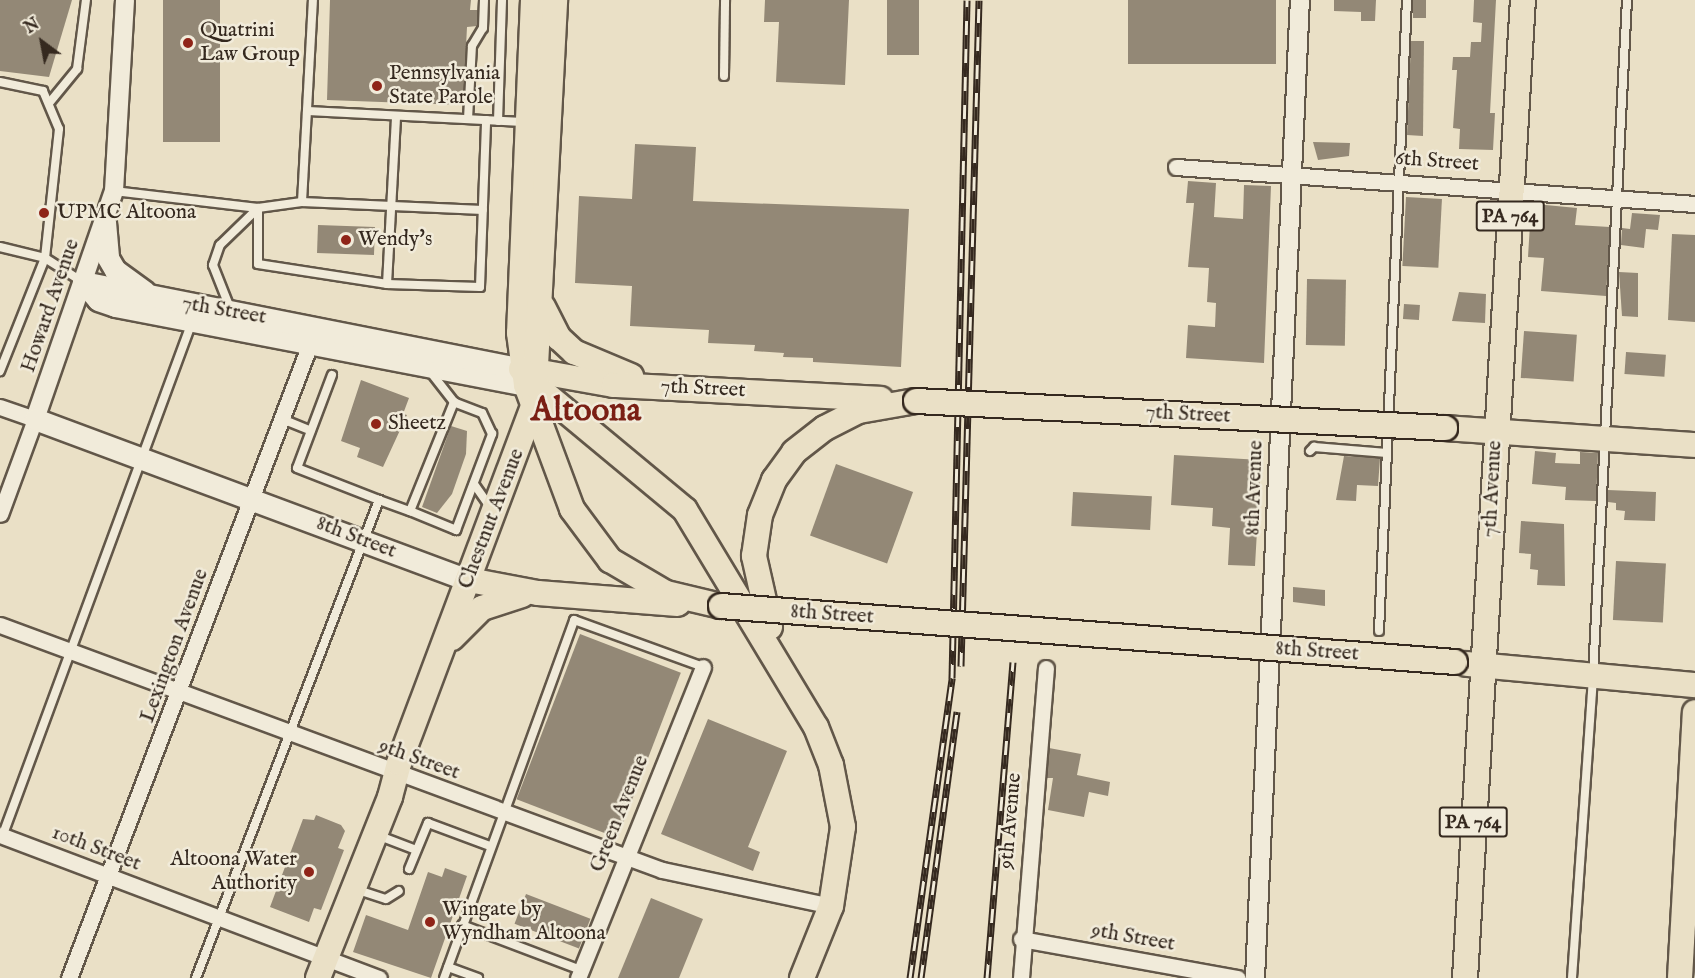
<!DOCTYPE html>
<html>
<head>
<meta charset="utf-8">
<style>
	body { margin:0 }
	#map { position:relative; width:1695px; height:978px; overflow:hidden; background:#eae0c6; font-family:"IM FELL English",serif }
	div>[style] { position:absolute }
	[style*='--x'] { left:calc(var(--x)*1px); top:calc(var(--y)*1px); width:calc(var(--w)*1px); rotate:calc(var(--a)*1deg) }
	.building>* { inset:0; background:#938876; transform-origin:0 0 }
	.roads { filter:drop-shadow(2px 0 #625749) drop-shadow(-2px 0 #625749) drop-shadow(0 2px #625749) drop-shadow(0 -2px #625749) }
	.service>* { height:8px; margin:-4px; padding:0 4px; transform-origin:4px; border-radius:4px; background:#f1ebda }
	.minor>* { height:15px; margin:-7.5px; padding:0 7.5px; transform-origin:7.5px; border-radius:7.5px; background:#f1ebda }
	.tertiary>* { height:18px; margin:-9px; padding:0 9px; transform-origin:9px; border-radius:9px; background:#f1ebda }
	.secondary>* { height:21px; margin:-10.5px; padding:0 10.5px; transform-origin:10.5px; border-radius:10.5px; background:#f1ebda }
	.primary>* { height:24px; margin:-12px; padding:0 12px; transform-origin:12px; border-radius:12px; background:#eae0c6 }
	.trunk>* { height:24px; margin:-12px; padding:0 12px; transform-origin:12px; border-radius:12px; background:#eae0c6 }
	.rail>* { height:7px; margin-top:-3.5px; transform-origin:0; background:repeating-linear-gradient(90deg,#f1ebda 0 14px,#35291f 0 28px); box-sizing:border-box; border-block:2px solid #35291f }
	.bridges { filter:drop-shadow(2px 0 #35291f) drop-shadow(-2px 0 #35291f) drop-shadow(0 2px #35291f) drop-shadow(0 -2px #35291f) }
	.primary-bridge>* { height:24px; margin:-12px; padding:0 12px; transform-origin:12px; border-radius:12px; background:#eae0c6 }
	.dots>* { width:16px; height:16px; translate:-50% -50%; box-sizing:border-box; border:3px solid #f1ebda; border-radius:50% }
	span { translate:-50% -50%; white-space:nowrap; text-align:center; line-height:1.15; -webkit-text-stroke:5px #f1ebda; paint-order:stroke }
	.shield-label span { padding:2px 4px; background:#f1ebda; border:2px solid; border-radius:4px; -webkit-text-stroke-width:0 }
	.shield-label { font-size:20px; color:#35291f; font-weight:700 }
	.poi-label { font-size:21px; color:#35291f }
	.left { translate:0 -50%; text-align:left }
	.right { translate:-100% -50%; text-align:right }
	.street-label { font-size:21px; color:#35291f }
	.town-label { font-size:33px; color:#7a1f14; font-weight:700 }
	.north { position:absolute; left:12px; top:12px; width:60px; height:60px; -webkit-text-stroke:4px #f1ebda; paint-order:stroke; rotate:328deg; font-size:16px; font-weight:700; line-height:24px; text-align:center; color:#35291f }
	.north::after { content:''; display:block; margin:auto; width:21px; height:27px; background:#35291f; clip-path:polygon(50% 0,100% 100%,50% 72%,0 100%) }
</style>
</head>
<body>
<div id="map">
	<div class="building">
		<i style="clip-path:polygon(0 0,72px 0,49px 77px,0 71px)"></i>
		<i style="left:163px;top:0;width:57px;height:142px"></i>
		<i style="clip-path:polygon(330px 0,471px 0,470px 10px,478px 10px,477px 26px,467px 27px,463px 105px,327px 100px)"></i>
		<i style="clip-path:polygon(765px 0,849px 0,845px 85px,776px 82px,779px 22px,764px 22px)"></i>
		<i style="left:887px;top:0;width:32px;height:55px"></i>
		<i style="left:1128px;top:0;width:148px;height:64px"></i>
		<i style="clip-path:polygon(1334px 0,1376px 0,1375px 21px,1361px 21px,1361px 12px,1334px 11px)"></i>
		<i style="left:1413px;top:0;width:13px;height:18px"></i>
		<i style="clip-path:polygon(1474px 0,1496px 0,1490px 113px,1495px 113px,1493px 150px,1459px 149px,1460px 129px,1453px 128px,1457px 70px,1452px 70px,1453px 57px,1470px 57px,1471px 42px,1481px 42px,1482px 23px,1473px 22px)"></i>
		<i style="clip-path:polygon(1411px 41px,1424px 41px,1423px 136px,1407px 135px)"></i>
		<i style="clip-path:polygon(1313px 142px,1350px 143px,1349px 156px,1318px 160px)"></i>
		<i style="clip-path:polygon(635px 144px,696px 147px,693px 201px,909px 209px,901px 367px,813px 362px,813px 358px,783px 357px,784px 353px,754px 351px,755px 345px,708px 343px,709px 330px,630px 326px,632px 286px,575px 283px,579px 196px,632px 199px)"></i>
		<i style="clip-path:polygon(1188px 181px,1216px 183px,1214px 217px,1243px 219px,1244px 185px,1271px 186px,1264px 363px,1186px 358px,1188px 325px,1215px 327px,1216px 303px,1207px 302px,1209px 268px,1188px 267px,1194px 203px,1186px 203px)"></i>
		<i style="left:1406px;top:197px;width:36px;height:69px;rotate:3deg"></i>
		<i style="clip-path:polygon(1535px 204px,1577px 208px,1575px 225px,1610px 227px,1606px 296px,1541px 291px,1544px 258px,1528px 257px,1531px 208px)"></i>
		<i style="clip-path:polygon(1632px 213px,1660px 215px,1658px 230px,1646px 229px,1644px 248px,1621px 245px,1622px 228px,1630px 229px)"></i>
		<i style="left:318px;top:225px;width:57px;height:28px;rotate:2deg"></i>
		<i style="clip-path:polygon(1672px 234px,1695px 235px,1695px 322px,1668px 320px)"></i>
		<i style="clip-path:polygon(1619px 272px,1638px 273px,1638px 317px,1622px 316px)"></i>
		<i style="left:1307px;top:279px;width:39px;height:66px;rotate:1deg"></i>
		<i style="clip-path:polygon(1459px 292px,1486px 294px,1485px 323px,1452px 321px)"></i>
		<i style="left:1404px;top:304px;width:16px;height:15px;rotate:4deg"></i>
		<i style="left:1524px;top:331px;width:53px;height:47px;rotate:4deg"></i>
		<i style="left:1626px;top:352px;width:40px;height:22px;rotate:4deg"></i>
		<i style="clip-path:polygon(361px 380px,409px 398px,403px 414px,407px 415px,383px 467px,357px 457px,360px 448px,341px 441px)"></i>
		<i style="clip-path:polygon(451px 426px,467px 431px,466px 454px,452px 494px,437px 513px,422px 507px)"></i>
		<i style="clip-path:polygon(1535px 451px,1556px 453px,1555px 463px,1580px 464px,1580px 452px,1598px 453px,1596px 501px,1565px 500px,1566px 487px,1532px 484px)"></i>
		<i style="clip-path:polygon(1174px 455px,1261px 460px,1255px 566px,1228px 565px,1230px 528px,1212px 526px,1213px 508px,1171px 505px)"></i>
		<i style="clip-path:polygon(1344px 456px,1380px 458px,1378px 486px,1357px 485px,1356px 501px,1336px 500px)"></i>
		<i style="left:836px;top:464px;width:82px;height:76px;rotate:20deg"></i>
		<i style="clip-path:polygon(1608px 490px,1656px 492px,1655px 521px,1624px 520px,1625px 511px,1616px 510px,1616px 503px,1608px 502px)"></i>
		<i style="left:1073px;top:492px;width:79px;height:34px;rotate:3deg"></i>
		<i style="clip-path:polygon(1521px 521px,1564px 524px,1565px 586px,1537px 585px,1538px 570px,1530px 569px,1531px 554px,1519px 553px)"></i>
		<i style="left:1616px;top:561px;width:50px;height:59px;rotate:3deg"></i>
		<i style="clip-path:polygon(1293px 587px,1325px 590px,1325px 606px,1293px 602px)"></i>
		<i style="left:580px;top:634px;width:108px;height:177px;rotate:21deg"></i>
		<i style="clip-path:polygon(708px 719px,787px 751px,748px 847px,760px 852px,753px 871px,661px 834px)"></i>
		<i style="clip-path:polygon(1049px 748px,1081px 754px,1077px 775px,1110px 782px,1108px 796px,1089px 792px,1084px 817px,1048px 810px,1053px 778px,1047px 778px)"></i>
		<i style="clip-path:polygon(316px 815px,341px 825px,345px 831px,338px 848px,344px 850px,321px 910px,314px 908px,309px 922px,270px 907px,303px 819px,314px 820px)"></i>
		<i style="clip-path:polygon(445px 868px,467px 876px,431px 978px,353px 952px,366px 915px,408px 930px,428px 872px,442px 877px)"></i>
		<i style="left:526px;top:894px;width:69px;height:32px;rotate:21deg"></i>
		<i style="clip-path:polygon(651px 898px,703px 919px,679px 978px,618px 978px)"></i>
	</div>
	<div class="roads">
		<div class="service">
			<i style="--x:724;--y:76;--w:76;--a:-89.2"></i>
			<i style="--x:0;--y:82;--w:44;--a:11.8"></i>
			<i style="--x:43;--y:91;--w:41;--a:67.2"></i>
			<i style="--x:59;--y:129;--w:130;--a:96.2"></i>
			<i style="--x:45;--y:258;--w:122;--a:111.7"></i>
			<i style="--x:50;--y:102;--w:43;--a:-50.7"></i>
			<i style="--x:77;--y:69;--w:70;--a:-82.6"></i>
			<i style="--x:307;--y:111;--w:217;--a:2.9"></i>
			<i style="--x:468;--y:119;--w:73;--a:-86.9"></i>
			<i style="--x:472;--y:46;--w:21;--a:-59"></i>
			<i style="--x:483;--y:28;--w:28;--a:-88"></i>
			<i style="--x:498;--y:121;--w:121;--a:-88.1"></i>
			<i style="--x:114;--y:191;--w:145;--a:6.7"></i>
			<i style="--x:258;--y:208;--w:44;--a:-7.8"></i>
			<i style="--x:302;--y:202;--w:181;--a:2.5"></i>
			<i style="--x:302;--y:202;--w:202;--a:-86.9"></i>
			<i style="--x:258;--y:208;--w:56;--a:90"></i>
			<i style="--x:258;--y:264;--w:131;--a:8.8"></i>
			<i style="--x:387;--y:284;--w:93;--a:1.8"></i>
			<i style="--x:480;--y:287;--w:167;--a:-87.9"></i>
			<i style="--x:0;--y:247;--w:46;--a:13.7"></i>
			<i style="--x:45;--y:258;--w:45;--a:32.3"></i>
			<i style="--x:387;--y:284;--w:168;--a:-86.9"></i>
			<i style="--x:230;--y:308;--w:46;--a:-111.6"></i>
			<i style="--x:213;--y:265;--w:21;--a:-71"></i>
			<i style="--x:220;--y:245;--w:53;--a:-44.2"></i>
			<i style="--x:332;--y:375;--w:99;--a:110.6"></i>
			<i style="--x:297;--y:468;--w:88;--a:21.3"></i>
			<i style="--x:282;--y:419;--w:31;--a:22"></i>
			<i style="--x:1310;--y:451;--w:6;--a:-45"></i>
			<i style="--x:1314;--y:447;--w:73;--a:4.7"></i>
			<i style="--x:474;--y:484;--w:29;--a:55"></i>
			<i style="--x:410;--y:511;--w:50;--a:22.4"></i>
			<i style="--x:456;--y:530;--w:103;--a:-69.4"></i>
			<i style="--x:492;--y:434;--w:23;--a:-115"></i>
			<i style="--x:482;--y:413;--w:30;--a:-159"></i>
			<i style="--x:454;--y:402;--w:39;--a:-128"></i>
			<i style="--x:1379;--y:631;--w:632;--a:-87.46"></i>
			<i style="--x:377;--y:835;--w:42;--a:21"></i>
			<i style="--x:2;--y:837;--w:549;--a:-69.75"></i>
			<i style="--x:409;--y:869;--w:50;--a:-67.6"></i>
			<i style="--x:428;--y:823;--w:66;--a:20.4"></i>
			<i style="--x:358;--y:890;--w:29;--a:18"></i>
			<i style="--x:386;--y:899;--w:15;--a:-32"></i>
			<i style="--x:462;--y:925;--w:127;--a:20.7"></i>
			<i style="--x:448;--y:967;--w:32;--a:20"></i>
			<i style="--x:196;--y:978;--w:512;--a:-69.05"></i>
			<i style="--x:379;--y:500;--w:33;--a:20"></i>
			<i style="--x:410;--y:511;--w:118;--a:-68"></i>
			<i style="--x:444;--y:978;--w:381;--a:-70"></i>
			<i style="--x:574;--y:620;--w:137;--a:20"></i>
			<i style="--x:1572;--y:978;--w:304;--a:-86"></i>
			<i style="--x:1593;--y:675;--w:676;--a:-87.12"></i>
		</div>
		<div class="minor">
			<i style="--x:1176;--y:167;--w:520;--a:4.08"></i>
			<i style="--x:0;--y:407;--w:37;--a:19"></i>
			<i style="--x:35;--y:419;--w:101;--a:110.2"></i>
			<i style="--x:0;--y:625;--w:706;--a:20.31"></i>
			<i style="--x:662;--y:870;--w:173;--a:12"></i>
			<i style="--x:0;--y:835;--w:405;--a:20.7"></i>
			<i style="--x:1021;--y:939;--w:220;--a:10.2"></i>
			<i style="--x:69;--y:978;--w:687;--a:-69.19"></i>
			<i style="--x:578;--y:978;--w:335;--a:-68.1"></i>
			<i style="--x:1021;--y:978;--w:311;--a:-85.4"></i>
		</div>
		<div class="tertiary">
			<i style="--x:35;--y:419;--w:241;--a:-70.9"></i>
			<i style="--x:114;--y:191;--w:191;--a:-86.7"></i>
			<i style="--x:1255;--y:978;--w:979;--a:-87.37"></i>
		</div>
		<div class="secondary">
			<i style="--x:105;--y:222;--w:36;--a:85"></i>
			<i style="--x:108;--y:258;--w:14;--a:60"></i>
			<i style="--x:115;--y:270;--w:37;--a:36"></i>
			<i style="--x:83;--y:282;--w:23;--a:50"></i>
			<i style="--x:98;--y:300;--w:18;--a:19"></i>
			<i style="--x:115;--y:306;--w:430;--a:10.9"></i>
			<i style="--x:83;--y:282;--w:447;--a:11.2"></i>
			<i style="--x:35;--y:419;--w:463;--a:20.4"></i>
		</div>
		<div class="primary">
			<i style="--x:533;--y:0;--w:333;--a:92.4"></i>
			<i style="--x:519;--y:333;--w:52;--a:82.3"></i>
			<i style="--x:526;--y:385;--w:132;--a:69.6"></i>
			<i style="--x:572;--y:509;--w:64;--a:53.3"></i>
			<i style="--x:610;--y:560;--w:65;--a:30.5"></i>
			<i style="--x:666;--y:593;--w:57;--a:13.3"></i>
			<i style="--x:543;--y:307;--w:35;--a:63"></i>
			<i style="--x:559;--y:338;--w:21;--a:43"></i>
			<i style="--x:574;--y:352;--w:62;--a:22.8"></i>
			<i style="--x:524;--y:369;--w:91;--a:10.1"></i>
			<i style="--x:614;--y:385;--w:267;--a:3"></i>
			<i style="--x:537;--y:387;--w:192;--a:39.7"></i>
			<i style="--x:685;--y:510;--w:253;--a:58.9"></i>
			<i style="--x:816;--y:727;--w:41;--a:68.5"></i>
			<i style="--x:831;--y:765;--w:63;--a:79"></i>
			<i style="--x:843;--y:827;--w:80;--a:98.6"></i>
			<i style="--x:831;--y:906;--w:78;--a:111.9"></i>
			<i style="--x:1445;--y:428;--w:251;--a:3.9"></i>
			<i style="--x:469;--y:580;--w:70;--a:10.7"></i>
			<i style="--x:538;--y:593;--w:140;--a:4.5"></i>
			<i style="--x:770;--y:627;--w:73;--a:-102.7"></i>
			<i style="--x:754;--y:556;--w:41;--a:-81.7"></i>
			<i style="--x:760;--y:515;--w:38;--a:-68"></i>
			<i style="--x:774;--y:480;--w:34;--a:-54"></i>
			<i style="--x:794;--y:452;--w:39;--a:-38"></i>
			<i style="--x:825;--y:428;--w:38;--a:-27"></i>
			<i style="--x:859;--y:411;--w:58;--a:-10"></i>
			<i style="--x:452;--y:638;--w:42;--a:-45"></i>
			<i style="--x:482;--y:608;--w:42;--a:-18"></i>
			<i style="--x:1467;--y:664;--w:229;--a:5.3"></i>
			<i style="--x:318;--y:978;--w:195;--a:-68.3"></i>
			<i style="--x:390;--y:797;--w:35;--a:-75"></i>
			<i style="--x:399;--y:763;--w:384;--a:-69.4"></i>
			<i style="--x:534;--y:404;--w:405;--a:-87"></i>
			<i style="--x:1465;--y:978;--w:980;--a:-86.61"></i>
			<i style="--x:1680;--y:978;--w:266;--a:-86.8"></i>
		</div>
		<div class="trunk">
			<i style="--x:521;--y:369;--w:24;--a:48"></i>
		</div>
	</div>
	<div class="rail">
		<i style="--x:961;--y:666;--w:666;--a:-88.45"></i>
		<i style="--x:910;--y:978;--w:303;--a:-82"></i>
		<i style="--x:952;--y:678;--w:678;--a:-88.73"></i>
		<i style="--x:921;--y:978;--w:269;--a:-82.3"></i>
		<i style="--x:987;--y:978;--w:317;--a:-85.3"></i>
	</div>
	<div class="bridges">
		<div class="primary-bridge">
			<i style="--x:916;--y:401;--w:530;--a:2.92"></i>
			<i style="--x:721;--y:606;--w:736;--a:4.36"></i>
		</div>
	</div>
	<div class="dots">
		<i style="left:188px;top:43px;background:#8f2418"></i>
		<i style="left:377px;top:86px;background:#8f2418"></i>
		<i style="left:44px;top:213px;background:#8f2418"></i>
		<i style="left:346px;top:240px;background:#8f2418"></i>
		<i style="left:376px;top:424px;background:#8f2418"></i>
		<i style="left:309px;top:872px;background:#8f2418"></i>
		<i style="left:430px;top:922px;background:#8f2418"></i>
	</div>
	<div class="shield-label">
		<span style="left:1510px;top:216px">PA 764</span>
		<span style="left:1473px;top:822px">PA 764</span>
	</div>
	<div class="poi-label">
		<span class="left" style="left:200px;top:43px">Quatrini<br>Law Group</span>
		<span class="left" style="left:389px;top:86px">Pennsylvania<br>State Parole</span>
		<span class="left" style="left:57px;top:213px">UPMC Altoona</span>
		<span class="left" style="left:358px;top:240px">Wendy's</span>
		<span class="left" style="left:388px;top:424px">Sheetz</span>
		<span class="right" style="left:297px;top:872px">Altoona Water<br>Authority</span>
		<span class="left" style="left:442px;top:922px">Wingate by<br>Wyndham Altoona</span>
	</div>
	<div class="street-label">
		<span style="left:1437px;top:162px;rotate:4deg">6th Street</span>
		<span style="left:51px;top:306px;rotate:-71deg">Howard Avenue</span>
		<span style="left:224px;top:311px;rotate:10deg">7th Street</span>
		<span style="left:703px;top:389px;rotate:3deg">7th Street</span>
		<span style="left:1188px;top:415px;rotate:3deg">7th Street</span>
		<span style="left:1255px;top:488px;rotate:-88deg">8th Avenue</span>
		<span style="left:1493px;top:489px;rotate:-87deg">7th Avenue</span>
		<span style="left:492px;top:519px;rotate:-69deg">Chestnut Avenue</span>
		<span style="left:356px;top:538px;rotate:21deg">8th Street</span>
		<span style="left:832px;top:615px;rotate:4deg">8th Street</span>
		<span style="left:175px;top:646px;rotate:-70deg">Lexington Avenue</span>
		<span style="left:1317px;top:652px;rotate:4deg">8th Street</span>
		<span style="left:419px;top:760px;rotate:20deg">9th Street</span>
		<span style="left:620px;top:814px;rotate:-68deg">Green Avenue</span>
		<span style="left:1011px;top:821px;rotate:-85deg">9th Avenue</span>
		<span style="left:96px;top:849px;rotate:21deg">10th Street</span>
		<span style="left:1133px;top:938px;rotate:10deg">9th Street</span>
	</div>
	<div class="town-label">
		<span style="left:586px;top:412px">Altoona</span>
	</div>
	<div class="north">N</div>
</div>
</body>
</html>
